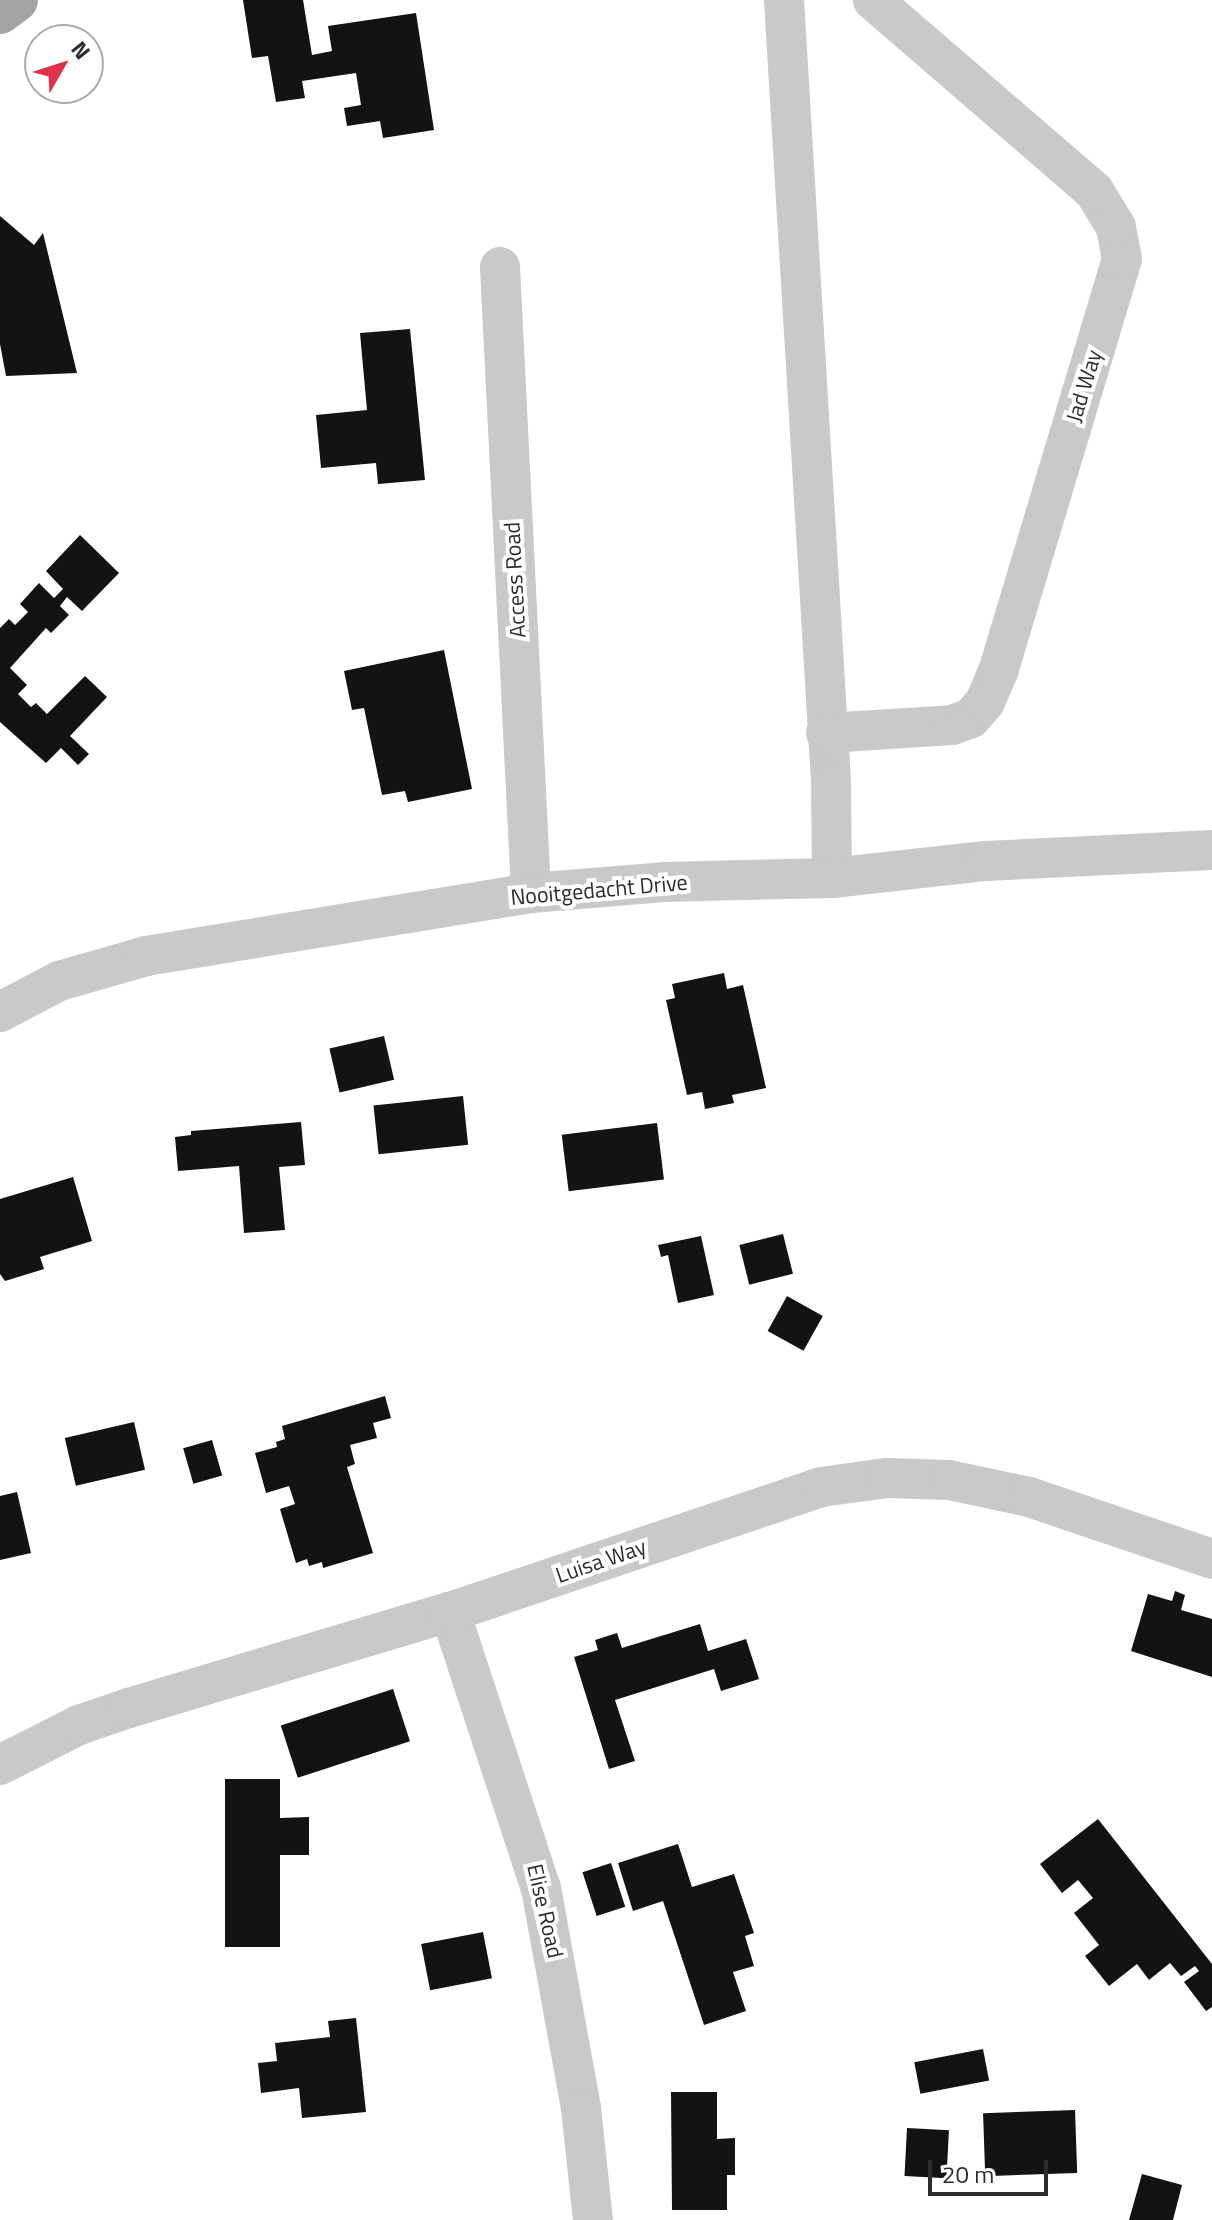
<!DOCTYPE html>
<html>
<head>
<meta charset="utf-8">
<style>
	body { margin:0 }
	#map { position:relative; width:1212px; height:2220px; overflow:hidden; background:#fff; font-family:"Titillium Web",sans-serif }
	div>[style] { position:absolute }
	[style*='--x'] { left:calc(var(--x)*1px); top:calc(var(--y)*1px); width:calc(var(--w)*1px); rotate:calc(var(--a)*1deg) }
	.building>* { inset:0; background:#131313; transform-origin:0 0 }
	.minor>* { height:40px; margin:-20px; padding:0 20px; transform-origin:20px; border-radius:20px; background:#c9c9c9 }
	.major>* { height:44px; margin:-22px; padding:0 22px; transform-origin:22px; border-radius:22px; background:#a4a4a4 }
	span { translate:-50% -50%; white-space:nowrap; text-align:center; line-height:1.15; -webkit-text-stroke:8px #fff; paint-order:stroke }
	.street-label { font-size:22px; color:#2c2c2c }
	.north { position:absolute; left:24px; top:24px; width:80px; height:80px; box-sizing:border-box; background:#fff; border:2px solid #ababab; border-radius:50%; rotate:51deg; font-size:22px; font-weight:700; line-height:32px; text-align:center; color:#2c2c2c }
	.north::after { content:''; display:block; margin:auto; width:28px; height:36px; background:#de324a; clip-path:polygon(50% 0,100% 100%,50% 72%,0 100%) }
	.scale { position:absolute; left:928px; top:2160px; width:120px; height:36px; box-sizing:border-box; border:4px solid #2c2c2c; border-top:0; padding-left:10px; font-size:24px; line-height:28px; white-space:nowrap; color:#2c2c2c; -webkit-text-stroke:6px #fff; paint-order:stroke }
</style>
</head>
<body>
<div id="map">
	<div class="building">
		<i style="clip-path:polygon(243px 0,303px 0,312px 55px,332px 51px,328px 26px,416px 13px,434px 130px,383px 138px,380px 121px,347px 126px,344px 108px,361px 105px,356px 73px,302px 81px,305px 98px,276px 102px,268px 56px,252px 58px)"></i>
		<i style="clip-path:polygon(0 216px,34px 245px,43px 233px,77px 373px,6px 376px,0 344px)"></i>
		<i style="clip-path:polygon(410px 329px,425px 480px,378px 484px,376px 463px,321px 468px,316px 415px,367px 410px,360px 333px)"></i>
		<i style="clip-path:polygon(80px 535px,119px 573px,82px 611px,67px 597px,60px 606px,69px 615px,51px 633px,46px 628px,10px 668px,27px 685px,18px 694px,31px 707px,36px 703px,47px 714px,85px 676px,107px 697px,70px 736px,89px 754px,78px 765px,61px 748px,46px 763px,0 722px,0 628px,9px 619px,15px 625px,28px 612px,20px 604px,39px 583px,54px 598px,63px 589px,46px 571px)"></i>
		<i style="clip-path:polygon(444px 650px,472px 789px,408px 802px,405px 791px,382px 795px,364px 708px,352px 710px,344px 671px)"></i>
		<i style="clip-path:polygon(724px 973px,727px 989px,743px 985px,766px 1088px,732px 1095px,734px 1103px,705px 1109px,702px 1092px,687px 1095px,666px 1000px,675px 998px,672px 984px)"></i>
		<i style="left:384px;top:1036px;width:45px;height:56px;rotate:77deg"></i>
		<i style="left:463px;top:1096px;width:49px;height:90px;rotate:84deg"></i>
		<i style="clip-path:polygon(301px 1122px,305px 1165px,279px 1167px,285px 1230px,244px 1233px,239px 1166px,178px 1171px,175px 1137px,191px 1135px,191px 1131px)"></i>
		<i style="left:657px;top:1123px;width:57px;height:96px;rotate:83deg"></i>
		<i style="clip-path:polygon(73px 1177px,92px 1241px,40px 1257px,44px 1269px,5px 1281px,0 1274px,0 1199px)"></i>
		<i style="left:783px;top:1234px;width:41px;height:45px;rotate:76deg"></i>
		<i style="clip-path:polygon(701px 1236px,714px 1295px,678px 1303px,668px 1255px,661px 1257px,658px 1245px)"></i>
		<i style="left:787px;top:1296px;width:41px;height:40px;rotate:29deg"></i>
		<i style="clip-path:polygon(385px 1396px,391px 1418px,373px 1423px,377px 1438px,350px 1445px,355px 1464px,347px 1467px,373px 1553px,323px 1568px,322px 1562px,309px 1566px,307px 1559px,296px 1563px,280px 1509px,295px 1504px,289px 1486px,266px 1493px,255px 1453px,277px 1447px,276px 1442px,285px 1439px,282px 1426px)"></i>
		<i style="left:134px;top:1422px;width:49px;height:71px;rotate:77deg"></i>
		<i style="left:212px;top:1440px;width:37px;height:30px;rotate:74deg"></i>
		<i style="clip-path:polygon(17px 1492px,31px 1553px,0 1560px,0 1496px)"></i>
		<i style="clip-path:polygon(1175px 1591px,1185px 1595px,1181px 1610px,1212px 1619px,1212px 1677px,1131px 1651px,1148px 1594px,1172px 1601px)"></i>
		<i style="clip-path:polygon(700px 1624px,708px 1651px,746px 1639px,759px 1679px,721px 1691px,714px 1669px,615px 1700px,635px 1761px,609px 1769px,574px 1657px,598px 1650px,595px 1640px,617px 1633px,622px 1648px)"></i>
		<i style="left:393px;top:1689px;width:55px;height:118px;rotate:72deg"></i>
		<i style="clip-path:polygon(225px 1779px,280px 1779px,280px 1818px,309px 1817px,309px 1855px,280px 1855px,280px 1947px,225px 1947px)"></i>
		<i style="clip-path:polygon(1098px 1819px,1212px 1964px,1212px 2007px,1206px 2011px,1184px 1982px,1199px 1971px,1195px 1966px,1181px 1976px,1170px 1963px,1149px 1980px,1137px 1964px,1109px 1986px,1085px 1956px,1099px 1945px,1074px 1913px,1093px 1898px,1078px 1880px,1062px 1893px,1040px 1864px)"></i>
		<i style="clip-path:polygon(678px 1844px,692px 1887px,734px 1874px,754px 1933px,745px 1936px,754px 1966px,733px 1972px,746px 2011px,704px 2025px,663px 1901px,633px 1911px,618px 1863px)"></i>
		<i style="left:611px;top:1863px;width:46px;height:30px;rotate:72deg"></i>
		<i style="left:483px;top:1932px;width:47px;height:63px;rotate:79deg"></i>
		<i style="clip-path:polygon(356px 2018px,366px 2112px,302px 2118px,299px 2088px,261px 2093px,258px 2063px,277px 2061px,275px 2043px,330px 2037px,328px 2021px)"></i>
		<i style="left:983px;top:2049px;width:32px;height:70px;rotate:79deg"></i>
		<i style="clip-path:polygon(671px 2092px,717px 2092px,717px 2139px,735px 2138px,735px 2175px,727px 2175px,727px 2210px,672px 2210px)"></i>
		<i style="left:1075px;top:2110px;width:63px;height:92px;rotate:88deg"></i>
		<i style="left:907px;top:2128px;width:42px;height:48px;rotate:3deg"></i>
		<i style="clip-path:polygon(1142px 2174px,1182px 2185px,1173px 2220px,1129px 2220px)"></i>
	</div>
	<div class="minor">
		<i style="--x:784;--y:0;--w:784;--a:86.56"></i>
		<i style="--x:831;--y:783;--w:95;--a:89.4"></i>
		<i style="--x:500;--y:267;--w:627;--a:87.16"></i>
		<i style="--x:826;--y:733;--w:126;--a:-3.6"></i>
		<i style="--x:952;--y:725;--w:20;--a:-20"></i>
		<i style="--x:971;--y:718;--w:21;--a:-49"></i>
		<i style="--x:985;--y:702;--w:33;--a:-67"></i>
		<i style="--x:998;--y:672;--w:431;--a:-73.3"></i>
		<i style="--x:1122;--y:259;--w:33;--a:-101"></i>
		<i style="--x:1116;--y:227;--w:42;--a:-121.4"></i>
		<i style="--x:1094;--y:191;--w:292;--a:-139.2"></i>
		<i style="--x:0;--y:1012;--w:67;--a:-27.7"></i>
		<i style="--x:59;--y:981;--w:91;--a:-16"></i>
		<i style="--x:146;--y:956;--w:390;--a:-9.3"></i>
		<i style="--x:531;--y:893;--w:133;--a:-4.7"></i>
		<i style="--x:664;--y:882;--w:168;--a:-1.4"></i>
		<i style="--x:832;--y:878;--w:155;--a:-6.3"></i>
		<i style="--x:986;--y:861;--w:226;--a:-2.8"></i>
		<i style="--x:450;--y:1612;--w:291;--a:71.8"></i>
		<i style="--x:541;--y:1888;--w:224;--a:79.7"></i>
		<i style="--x:581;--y:2108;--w:113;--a:83.9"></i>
		<i style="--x:0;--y:1765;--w:89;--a:-26.9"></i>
		<i style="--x:79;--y:1725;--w:53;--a:-18.8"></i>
		<i style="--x:129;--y:1708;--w:335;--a:-16.7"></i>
		<i style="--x:450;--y:1612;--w:391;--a:-18.6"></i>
		<i style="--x:821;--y:1487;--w:67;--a:-7.8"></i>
		<i style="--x:887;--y:1478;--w:62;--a:1.8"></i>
		<i style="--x:949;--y:1480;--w:82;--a:12"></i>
		<i style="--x:1029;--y:1497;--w:193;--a:18.7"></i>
	</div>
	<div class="major">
		<i style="--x:0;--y:12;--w:20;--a:-37"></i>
	</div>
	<div class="street-label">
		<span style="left:1084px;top:386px;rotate:-73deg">Jad Way</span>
		<span style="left:515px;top:580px;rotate:-93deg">Access Road</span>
		<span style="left:599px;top:890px;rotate:-5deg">Nooitgedacht Drive</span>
		<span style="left:601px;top:1561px;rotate:-19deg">Luisa Way</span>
		<span style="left:545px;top:1911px;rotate:77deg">Elise Road</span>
	</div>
	<div class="north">N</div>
	<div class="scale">20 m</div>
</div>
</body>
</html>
